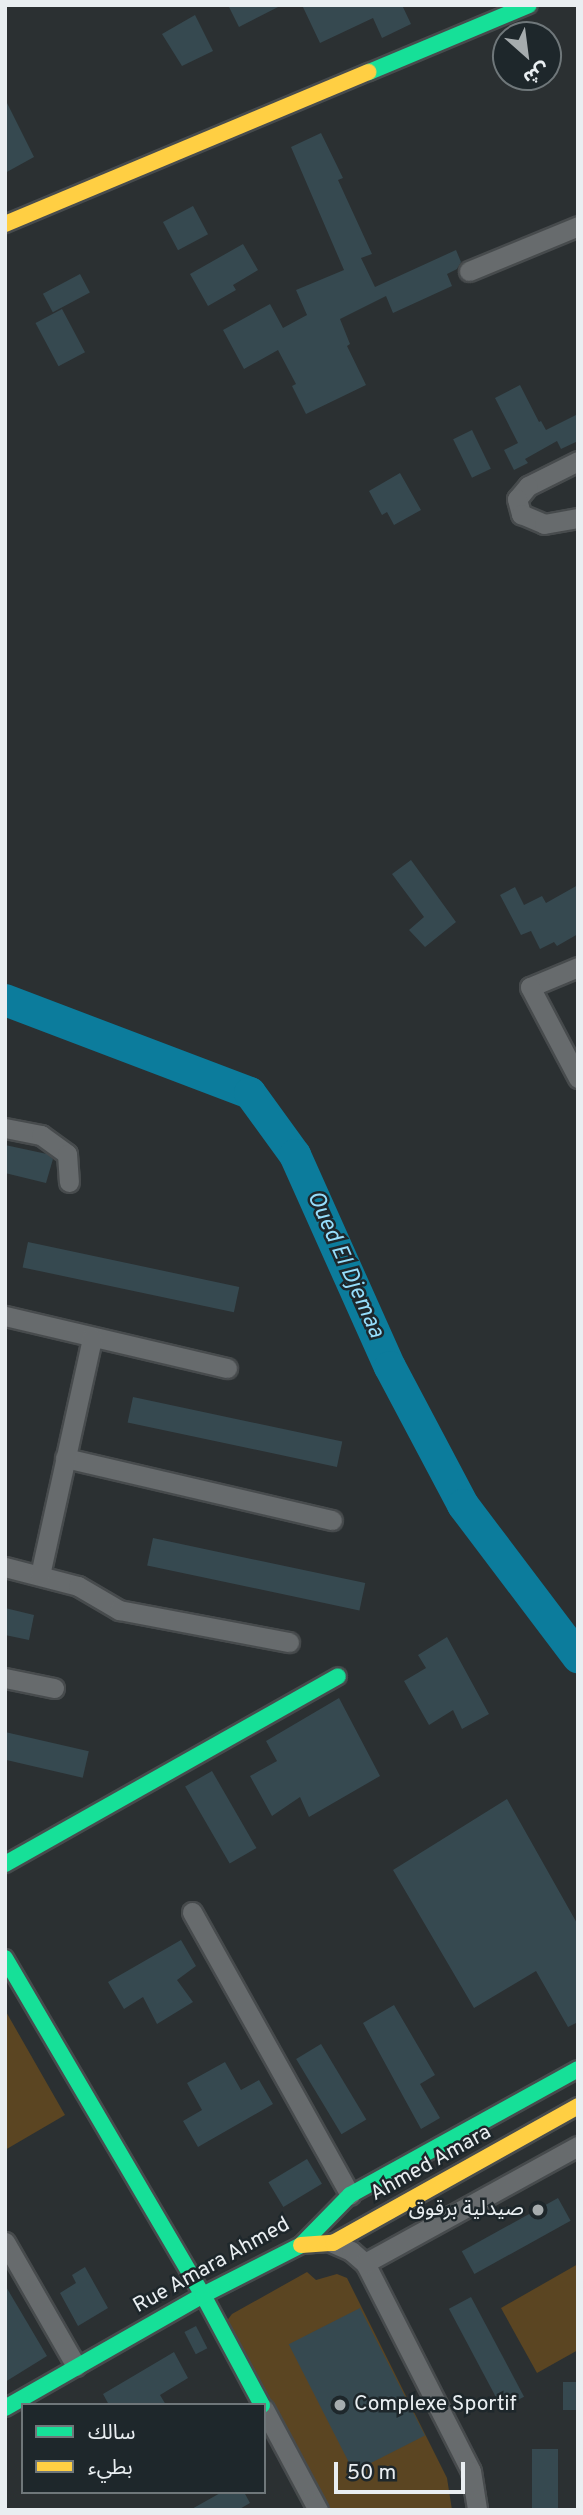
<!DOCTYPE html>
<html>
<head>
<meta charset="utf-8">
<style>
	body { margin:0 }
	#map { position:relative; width:583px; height:2515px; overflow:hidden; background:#2b3032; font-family:Overpass,"Noto Sans Arabic",sans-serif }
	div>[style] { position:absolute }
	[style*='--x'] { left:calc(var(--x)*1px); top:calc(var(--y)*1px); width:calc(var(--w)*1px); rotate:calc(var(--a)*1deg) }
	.green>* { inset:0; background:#5b4522 }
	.river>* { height:32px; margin:-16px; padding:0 16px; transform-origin:16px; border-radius:16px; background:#0c7c9c }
	.building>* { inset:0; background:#364950; transform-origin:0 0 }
	.roads { filter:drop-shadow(2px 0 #474b4d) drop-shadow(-2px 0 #474b4d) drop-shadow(0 2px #474b4d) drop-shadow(0 -2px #474b4d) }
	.street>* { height:19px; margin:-9.5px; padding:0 9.5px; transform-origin:9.5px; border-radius:9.5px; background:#676b6d }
	.fast>* { height:16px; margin:-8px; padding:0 8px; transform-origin:8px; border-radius:8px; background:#16e098 }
	.slow>* { height:16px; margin:-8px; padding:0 8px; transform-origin:8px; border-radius:8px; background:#ffcf43 }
	.dots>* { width:19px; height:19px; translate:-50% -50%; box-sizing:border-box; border:4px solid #1e272b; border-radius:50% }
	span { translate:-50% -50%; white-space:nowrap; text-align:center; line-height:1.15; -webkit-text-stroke:5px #1e272b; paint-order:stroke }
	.street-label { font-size:21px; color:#e9eef1 }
	.poi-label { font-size:21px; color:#e9eef1 }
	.right { translate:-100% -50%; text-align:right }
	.left { translate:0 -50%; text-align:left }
	.water-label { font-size:23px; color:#95ddfb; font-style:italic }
	.frame { position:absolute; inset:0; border:7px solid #e9eef1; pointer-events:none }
	.legend { position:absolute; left:21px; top:2403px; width:245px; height:91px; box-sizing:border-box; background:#1e272b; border:2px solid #6f777a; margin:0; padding:9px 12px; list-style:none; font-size:21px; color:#e9eef1 }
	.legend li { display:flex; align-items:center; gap:14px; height:35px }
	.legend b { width:35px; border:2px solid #6f777a }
	.north { position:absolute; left:492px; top:21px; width:70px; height:70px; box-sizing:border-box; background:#1e272b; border:2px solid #6f777a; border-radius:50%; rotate:152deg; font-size:19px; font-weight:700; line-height:28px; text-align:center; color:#e9eef1 }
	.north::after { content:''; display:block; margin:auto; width:24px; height:32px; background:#a6acae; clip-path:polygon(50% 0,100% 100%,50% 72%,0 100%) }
	.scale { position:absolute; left:334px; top:2462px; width:131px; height:32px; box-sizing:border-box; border:4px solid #e9eef1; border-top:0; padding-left:9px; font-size:21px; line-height:24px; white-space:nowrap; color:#e9eef1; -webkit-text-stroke:5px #1e272b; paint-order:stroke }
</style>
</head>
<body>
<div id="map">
	<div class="green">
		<i style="clip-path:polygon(5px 2010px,65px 2115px,5px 2150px)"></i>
		<i style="clip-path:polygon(578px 2264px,578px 2350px,537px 2373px,501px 2308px)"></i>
		<i style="clip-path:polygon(307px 2272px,316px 2280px,337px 2274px,347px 2278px,447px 2478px,452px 2510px,331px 2510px,226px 2322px,232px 2314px)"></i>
	</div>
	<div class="river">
		<i style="--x:5;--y:1000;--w:262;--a:20.8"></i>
		<i style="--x:250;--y:1093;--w:77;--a:54"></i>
		<i style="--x:295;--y:1155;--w:232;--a:65.9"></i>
		<i style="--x:390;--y:1367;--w:156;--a:62.1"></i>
		<i style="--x:463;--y:1505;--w:191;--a:52.9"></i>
	</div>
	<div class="building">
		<i style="clip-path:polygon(228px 5px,282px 5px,239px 27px)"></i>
		<i style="clip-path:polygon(302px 5px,402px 5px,411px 24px,382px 38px,373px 18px,320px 43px)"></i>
		<i style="clip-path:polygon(195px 15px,213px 51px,182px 66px,162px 34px)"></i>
		<i style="clip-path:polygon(5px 99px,34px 157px,5px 173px)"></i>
		<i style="clip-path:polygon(321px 133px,343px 178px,338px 180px,372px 254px,361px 258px,375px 287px,456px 250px,461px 262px,457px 269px,447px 274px,452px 286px,393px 313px,386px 296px,340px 319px,350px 344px,347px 346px,366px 385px,306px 414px,292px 386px,296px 384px,278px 350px,244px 369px,223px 330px,270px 304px,283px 328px,307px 315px,296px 290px,344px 270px,291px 147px)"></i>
		<i style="left:193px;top:206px;width:32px;height:34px;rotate:62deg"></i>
		<i style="clip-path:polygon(243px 244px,258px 270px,233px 285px,236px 290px,208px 306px,190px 274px)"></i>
		<i style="left:80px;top:274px;width:21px;height:42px;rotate:62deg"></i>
		<i style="left:62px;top:309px;width:49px;height:30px;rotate:62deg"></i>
		<i style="clip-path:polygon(520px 385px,539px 422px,541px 421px,546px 430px,578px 414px,578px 441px,561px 449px,557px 441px,525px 459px,528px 463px,514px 470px,504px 450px,518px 443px,495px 398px)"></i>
		<i style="left:472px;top:430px;width:43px;height:21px;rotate:64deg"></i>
		<i style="clip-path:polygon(400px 473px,421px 510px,394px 525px,387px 512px,382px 515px,369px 491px)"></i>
		<i style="clip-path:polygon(411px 860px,456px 922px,425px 947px,409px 930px,424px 917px,392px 874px)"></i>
		<i style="clip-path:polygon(578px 885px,578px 934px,557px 946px,554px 942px,540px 949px,531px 931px,521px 935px,500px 895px,515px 887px,524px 905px,542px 896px,546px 903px)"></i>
		<i style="clip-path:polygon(5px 1145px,47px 1154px,53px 1159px,46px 1183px,5px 1173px)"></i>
		<i style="left:28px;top:1242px;width:216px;height:26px;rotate:12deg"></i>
		<i style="left:133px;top:1397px;width:214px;height:26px;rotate:12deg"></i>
		<i style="left:153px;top:1538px;width:217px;height:28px;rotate:12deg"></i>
		<i style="clip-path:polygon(5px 1608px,34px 1615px,29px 1640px,5px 1635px)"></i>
		<i style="clip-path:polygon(447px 1637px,489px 1714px,462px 1729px,453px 1710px,429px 1725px,404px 1681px,426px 1668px,418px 1655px)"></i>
		<i style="clip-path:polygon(339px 1698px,380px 1776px,309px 1817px,300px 1797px,272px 1816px,250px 1776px,277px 1761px,266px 1741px)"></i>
		<i style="left:5px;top:1732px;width:86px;height:27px;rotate:13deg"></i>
		<i style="left:212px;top:1771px;width:89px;height:31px;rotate:60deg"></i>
		<i style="clip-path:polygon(507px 1799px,578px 1925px,578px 2022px,568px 2027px,536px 1971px,474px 2008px,393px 1870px)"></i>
		<i style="clip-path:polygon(181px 1940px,196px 1966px,177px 1980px,193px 2002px,157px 2024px,143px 1997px,124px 2009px,108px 1982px)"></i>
		<i style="clip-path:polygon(394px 2005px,435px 2075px,420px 2084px,440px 2118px,421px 2129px,363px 2023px)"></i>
		<i style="left:321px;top:2044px;width:88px;height:29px;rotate:59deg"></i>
		<i style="clip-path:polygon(225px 2062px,241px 2090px,259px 2080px,273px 2104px,198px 2147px,183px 2121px,202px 2110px,187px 2083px)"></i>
		<i style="left:307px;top:2159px;width:29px;height:45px;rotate:59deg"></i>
		<i style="left:558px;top:2198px;width:26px;height:110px;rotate:61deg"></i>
		<i style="clip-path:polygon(85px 2267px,108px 2308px,78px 2326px,60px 2293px,76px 2283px,72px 2275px)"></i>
		<i style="clip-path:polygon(5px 2285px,47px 2356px,5px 2382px)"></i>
		<i style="left:471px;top:2297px;width:113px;height:25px;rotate:62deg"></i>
		<i style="left:360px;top:2308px;width:143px;height:80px;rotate:63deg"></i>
		<i style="left:196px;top:2326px;width:25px;height:13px;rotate:63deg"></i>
		<i style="clip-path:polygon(174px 2352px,188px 2378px,160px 2395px,166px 2405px,109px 2405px,103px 2394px)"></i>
		<i style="left:563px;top:2382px;width:15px;height:28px"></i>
		<i style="left:532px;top:2449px;width:26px;height:61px"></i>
		<i style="clip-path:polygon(222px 2492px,244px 2492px,250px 2503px,238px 2510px,190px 2510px)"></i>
	</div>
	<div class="roads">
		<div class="street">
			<i style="--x:469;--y:271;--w:118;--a:-22.4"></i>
			<i style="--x:578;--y:461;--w:56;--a:153.4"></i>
			<i style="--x:528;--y:486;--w:17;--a:130"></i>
			<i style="--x:517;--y:499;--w:16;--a:75"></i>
			<i style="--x:521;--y:514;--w:25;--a:23"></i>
			<i style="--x:544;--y:524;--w:35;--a:-10"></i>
			<i style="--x:578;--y:967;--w:52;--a:157.4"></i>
			<i style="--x:530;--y:987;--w:103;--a:62.2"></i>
			<i style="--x:5;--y:1128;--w:37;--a:11"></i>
			<i style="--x:41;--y:1135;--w:32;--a:36"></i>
			<i style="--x:67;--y:1154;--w:28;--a:86"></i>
			<i style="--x:5;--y:1316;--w:228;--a:13.2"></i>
			<i style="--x:65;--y:1458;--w:274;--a:13.1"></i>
			<i style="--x:5;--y:1567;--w:75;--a:14.6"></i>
			<i style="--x:78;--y:1586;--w:48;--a:30.3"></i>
			<i style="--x:119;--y:1610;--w:173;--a:10.7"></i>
			<i style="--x:40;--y:1575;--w:243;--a:-77.6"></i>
			<i style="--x:5;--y:1678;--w:50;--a:11.5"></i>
			<i style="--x:192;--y:1912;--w:324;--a:60.8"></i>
			<i style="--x:5;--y:2242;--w:143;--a:60.2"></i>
			<i style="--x:333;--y:2243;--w:20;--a:24"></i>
			<i style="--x:351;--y:2251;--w:18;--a:41"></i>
			<i style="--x:365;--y:2263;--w:233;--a:63"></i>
			<i style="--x:471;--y:2471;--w:39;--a:81"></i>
			<i style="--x:365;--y:2263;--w:243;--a:-28.8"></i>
			<i style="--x:264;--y:2409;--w:115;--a:61.9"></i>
		</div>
		<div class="fast">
			<i style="--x:369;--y:72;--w:173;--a:-22.7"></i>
			<i style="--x:5;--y:1864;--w:382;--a:-29.4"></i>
			<i style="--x:5;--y:1958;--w:391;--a:59.6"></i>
			<i style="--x:203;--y:2295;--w:125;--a:61.8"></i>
			<i style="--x:5;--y:2408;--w:228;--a:-29.7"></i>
			<i style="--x:203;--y:2295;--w:110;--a:-27"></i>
			<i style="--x:301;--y:2245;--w:70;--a:-45.6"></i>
			<i style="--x:350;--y:2195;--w:260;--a:-28.9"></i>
		</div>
		<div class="slow">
			<i style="--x:5;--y:224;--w:394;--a:-22.7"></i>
			<i style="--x:301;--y:2245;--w:32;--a:-4"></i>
			<i style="--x:333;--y:2243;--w:281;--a:-29.2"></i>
		</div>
	</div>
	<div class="dots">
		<i style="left:538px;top:2210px;background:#a6acae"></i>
		<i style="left:340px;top:2405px;background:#a6acae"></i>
	</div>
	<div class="street-label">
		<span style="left:431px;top:2164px;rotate:-29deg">Ahmed Amara</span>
		<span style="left:212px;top:2266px;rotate:-29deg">Rue Amara Ahmed</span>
	</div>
	<div class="poi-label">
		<span class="right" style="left:524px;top:2210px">صيدلية برقوق</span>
		<span class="left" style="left:354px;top:2405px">Complexe Sportif</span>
	</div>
	<div class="water-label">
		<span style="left:344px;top:1265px;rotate:66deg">Oued El Djemaa</span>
	</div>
	<div class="frame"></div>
	<ul class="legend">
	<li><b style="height:9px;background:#16e098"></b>سالك</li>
	<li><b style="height:9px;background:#ffcf43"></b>بطيء</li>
	</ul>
	<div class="north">ش</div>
	<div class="scale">50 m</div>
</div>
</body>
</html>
